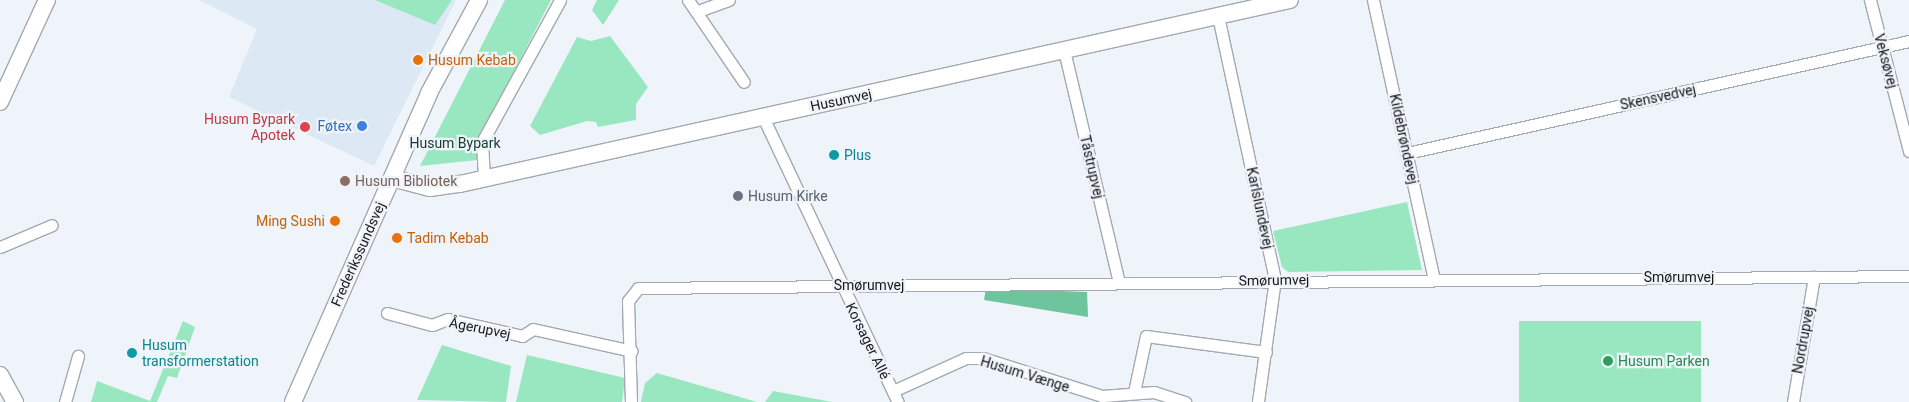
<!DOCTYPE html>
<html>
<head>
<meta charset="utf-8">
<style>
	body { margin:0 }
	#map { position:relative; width:1909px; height:402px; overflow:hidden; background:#eef4fa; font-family:Roboto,sans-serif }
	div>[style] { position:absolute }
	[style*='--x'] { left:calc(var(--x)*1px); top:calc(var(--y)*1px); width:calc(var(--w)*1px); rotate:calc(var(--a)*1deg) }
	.built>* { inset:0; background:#dce8f4 }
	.green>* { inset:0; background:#98e7c1; transform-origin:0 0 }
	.forest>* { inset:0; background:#6ec49c }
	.roads { filter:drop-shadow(1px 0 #a3a9ae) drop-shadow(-1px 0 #a3a9ae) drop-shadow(0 1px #a3a9ae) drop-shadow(0 -1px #a3a9ae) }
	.street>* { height:11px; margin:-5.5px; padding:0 5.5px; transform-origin:5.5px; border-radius:5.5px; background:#fff }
	.secondary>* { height:16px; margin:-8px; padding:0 8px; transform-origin:8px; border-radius:8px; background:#fff }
	.dots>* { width:14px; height:14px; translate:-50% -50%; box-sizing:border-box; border:2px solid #eef4fa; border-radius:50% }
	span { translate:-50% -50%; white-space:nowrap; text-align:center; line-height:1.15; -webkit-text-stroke:4.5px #eef4fa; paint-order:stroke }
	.food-label { font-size:14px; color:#c56008 }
	.left { translate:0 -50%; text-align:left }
	.right { translate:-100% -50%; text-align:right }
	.street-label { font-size:14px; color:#16181a }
	.health-label { font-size:14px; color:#be3a42 }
	.shop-label { font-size:14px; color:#366cbe }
	.park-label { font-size:14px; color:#143b2b }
	.culture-label { font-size:14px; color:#0d838f }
	.education-label { font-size:14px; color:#785e54 }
	.worship-label { font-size:14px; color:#5b616d }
	.leisure-label { font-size:14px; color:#27864d }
</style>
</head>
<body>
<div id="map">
	<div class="built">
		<i style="clip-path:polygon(199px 0,456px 0,374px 166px,229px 97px,257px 29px)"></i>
	</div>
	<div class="green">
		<i style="clip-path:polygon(375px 0,452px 0,435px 25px)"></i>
		<i style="clip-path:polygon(505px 0,551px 0,480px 137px,477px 160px,420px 166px)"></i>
		<i style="clip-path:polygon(597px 0,619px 0,603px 25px,592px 10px)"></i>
		<i style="clip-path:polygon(610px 36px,648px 87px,636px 104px,636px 120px,598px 127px,596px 122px,587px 121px,540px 135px,530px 126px,577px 37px,591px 41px)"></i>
		<i style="clip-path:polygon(1407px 202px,1422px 270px,1288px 272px,1282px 267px,1273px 231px)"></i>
		<i style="clip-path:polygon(183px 321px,195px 327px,177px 378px,168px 376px,157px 402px,91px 402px,97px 381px,150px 401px)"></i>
		<i style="left:1519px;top:321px;width:182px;height:81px"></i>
		<i style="clip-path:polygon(442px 345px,511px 366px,506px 402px,417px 400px)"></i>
		<i style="clip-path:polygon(527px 355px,625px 378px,622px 402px,516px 402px)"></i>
		<i style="clip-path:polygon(657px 373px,757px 402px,641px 402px,645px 383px)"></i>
		<i style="clip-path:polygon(773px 391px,832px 402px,765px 402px)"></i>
	</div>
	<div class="forest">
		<i style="clip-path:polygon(986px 288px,1087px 292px,1088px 317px,984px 300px)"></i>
	</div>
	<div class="roads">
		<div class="street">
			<i style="--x:688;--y:0;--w:99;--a:55.7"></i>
			<i style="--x:1373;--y:0;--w:286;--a:77.7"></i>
			<i style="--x:1870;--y:0;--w:156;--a:75.5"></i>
			<i style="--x:698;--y:11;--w:33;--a:-20"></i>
			<i style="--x:1218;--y:16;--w:269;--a:77.8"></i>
			<i style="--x:1275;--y:279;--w:124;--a:97.9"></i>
			<i style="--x:1064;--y:50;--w:239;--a:76.7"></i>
			<i style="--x:763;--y:117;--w:315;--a:64.7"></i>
			<i style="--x:1407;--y:153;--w:514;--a:-12.58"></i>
			<i style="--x:484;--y:179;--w:37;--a:-93"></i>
			<i style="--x:482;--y:142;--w:162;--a:-61.2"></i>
			<i style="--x:0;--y:247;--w:56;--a:-22.9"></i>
			<i style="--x:387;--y:313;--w:47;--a:14.9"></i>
			<i style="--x:432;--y:325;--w:17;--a:-21"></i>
			<i style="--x:448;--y:319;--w:76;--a:12.9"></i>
			<i style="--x:522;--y:336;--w:13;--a:-32"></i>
			<i style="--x:533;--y:329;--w:101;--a:12.5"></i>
			<i style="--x:893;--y:391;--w:80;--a:-24.3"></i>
			<i style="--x:966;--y:358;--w:17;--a:0"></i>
			<i style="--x:983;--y:358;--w:125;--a:17.7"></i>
			<i style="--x:1102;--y:396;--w:52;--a:-4.4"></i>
			<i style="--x:1154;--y:392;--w:33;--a:18"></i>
			<i style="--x:1134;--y:392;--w:57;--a:-77.9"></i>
			<i style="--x:1146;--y:336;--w:121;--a:7.6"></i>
			<i style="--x:65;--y:402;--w:48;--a:-74.2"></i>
			<i style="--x:631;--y:402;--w:101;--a:-91.7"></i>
			<i style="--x:628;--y:301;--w:16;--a:-52"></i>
			<i style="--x:638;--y:288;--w:1271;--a:-0.54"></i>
			<i style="--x:1793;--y:402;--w:127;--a:-80.5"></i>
		</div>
		<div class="secondary">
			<i style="--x:0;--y:102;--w:112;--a:-65.3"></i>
			<i style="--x:392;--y:178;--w:39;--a:15"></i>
			<i style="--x:430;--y:188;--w:30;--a:-8"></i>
			<i style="--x:460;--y:184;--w:850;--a:-12.5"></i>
			<i style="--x:0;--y:375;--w:31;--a:61"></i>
			<i style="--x:293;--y:402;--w:338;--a:-66.2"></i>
			<i style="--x:429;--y:93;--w:106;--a:-61.7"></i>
		</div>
	</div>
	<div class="dots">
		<i style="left:418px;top:60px;background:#e8710a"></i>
		<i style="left:362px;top:126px;background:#3f7fe0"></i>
		<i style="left:305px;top:127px;background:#e0444e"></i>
		<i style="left:834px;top:155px;background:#0f9aa8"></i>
		<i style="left:345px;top:181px;background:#8d6e63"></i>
		<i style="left:738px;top:196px;background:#6b7280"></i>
		<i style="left:335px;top:221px;background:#e8710a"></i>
		<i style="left:397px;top:238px;background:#e8710a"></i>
		<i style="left:132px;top:353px;background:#0f9aa8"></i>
		<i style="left:1608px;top:361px;background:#2e9e5b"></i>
	</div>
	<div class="food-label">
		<span class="left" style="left:428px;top:60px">Husum Kebab</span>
		<span class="right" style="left:325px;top:221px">Ming Sushi</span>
		<span class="left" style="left:407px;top:238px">Tadim Kebab</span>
	</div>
	<div class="street-label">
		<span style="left:1886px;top:61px;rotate:75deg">Veksøvej</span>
		<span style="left:1658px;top:97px;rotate:-12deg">Skensvedvej</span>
		<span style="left:841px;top:100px;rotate:-12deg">Husumvej</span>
		<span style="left:1404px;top:139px;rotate:78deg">Kildebrøndevej</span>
		<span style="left:1092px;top:167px;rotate:77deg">Tåstrupvej</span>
		<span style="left:1260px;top:208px;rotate:78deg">Karlslundevej</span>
		<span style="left:358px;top:254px;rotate:-66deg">Frederikssundsvej</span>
		<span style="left:1679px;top:277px">Smørumvej</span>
		<span style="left:1274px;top:280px;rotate:-1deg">Smørumvej</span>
		<span style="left:869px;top:285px">Smørumvej</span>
		<span style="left:480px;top:328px;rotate:11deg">Ågerupvej</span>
		<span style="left:1803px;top:340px;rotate:-80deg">Nordrupvej</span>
		<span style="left:868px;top:341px;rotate:64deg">Korsager Allé</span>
		<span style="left:1025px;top:374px;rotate:17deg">Husum Vænge</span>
	</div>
	<div class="health-label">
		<span class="right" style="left:295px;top:127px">Husum Bypark<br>Apotek</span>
	</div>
	<div class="shop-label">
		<span class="right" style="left:352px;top:126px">Føtex</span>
	</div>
	<div class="park-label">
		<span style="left:455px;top:143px">Husum Bypark</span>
	</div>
	<div class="culture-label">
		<span class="left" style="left:844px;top:155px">Plus</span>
		<span class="left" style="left:142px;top:353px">Husum<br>transformerstation</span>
	</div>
	<div class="education-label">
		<span class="left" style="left:355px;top:181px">Husum Bibliotek</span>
	</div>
	<div class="worship-label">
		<span class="left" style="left:748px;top:196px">Husum Kirke</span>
	</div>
	<div class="leisure-label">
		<span class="left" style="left:1618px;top:361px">Husum Parken</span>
	</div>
</div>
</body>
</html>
